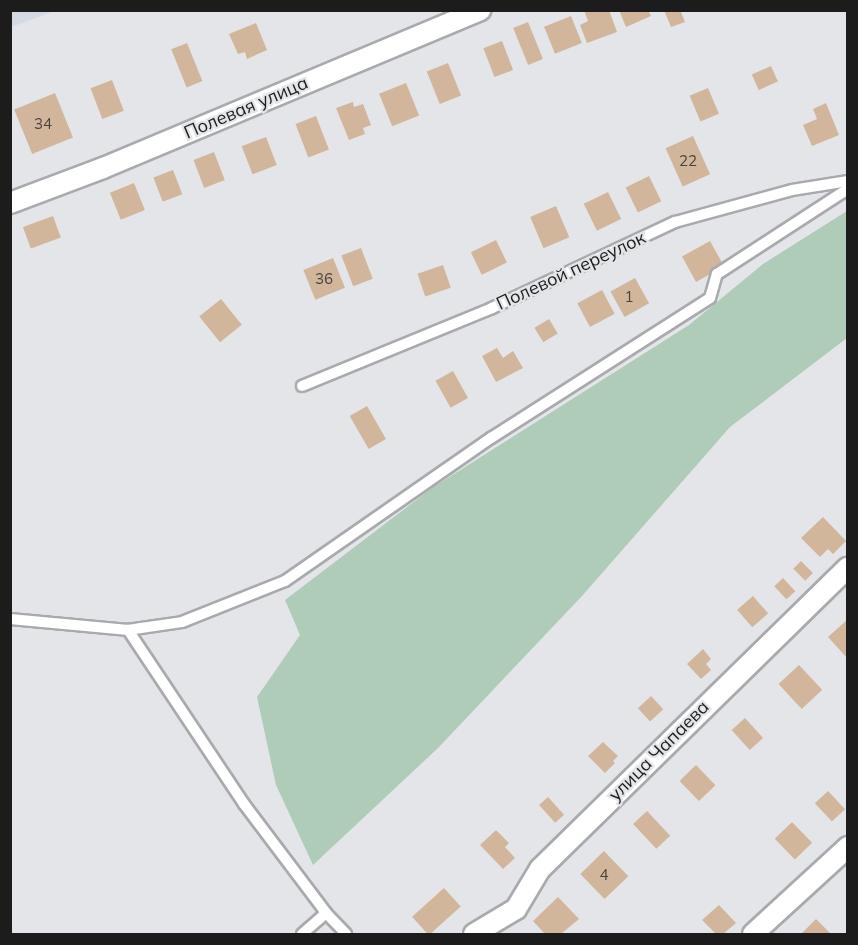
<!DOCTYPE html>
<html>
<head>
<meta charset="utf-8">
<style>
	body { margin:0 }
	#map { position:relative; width:858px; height:945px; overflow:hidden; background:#e4e5e8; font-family:Mulish,sans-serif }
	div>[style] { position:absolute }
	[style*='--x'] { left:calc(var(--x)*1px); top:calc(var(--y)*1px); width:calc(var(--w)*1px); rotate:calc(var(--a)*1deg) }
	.built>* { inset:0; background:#d4d9e3 }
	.green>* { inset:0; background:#aeccb8 }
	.building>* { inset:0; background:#d1b69c; transform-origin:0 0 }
	.roads { filter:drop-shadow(2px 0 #a8aaad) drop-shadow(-2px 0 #a8aaad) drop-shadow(0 2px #a8aaad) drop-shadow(0 -2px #a8aaad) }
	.lane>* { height:10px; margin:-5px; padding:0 5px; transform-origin:5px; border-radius:5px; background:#fff }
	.street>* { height:20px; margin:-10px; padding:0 10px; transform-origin:10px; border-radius:10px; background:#fff }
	span { translate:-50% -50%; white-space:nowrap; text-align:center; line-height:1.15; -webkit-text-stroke:4.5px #e4e5e8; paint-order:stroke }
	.number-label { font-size:15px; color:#49423d }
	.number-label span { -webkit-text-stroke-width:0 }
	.street-label { font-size:18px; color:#1c1c1d }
	.frame { position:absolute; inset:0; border:12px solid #1c1c1d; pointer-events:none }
</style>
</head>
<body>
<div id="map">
	<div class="built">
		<i style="clip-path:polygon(11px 10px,55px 10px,55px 11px,11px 27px)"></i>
	</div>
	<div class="green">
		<i style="clip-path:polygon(847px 211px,847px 338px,730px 427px,582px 596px,438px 748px,313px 865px,276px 785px,257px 697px,300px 635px,285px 600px,432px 488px,689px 325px,763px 264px)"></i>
	</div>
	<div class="building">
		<i style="clip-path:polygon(584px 10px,609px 10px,617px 32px,587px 43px,580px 25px,588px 21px)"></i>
		<i style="clip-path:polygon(619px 10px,648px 10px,651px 16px,626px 27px)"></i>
		<i style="clip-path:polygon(664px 10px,680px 10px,685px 22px,671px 27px)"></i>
		<i style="left:571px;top:16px;width:29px;height:29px;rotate:68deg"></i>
		<i style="left:528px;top:22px;width:40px;height:16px;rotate:68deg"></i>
		<i style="clip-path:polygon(256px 23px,267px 50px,247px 59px,245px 52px,238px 54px,229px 34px)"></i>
		<i style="left:502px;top:41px;width:31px;height:20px;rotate:69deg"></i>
		<i style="left:187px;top:43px;width:41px;height:17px;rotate:68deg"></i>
		<i style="left:448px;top:63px;width:35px;height:23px;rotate:68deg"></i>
		<i style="left:771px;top:66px;width:17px;height:21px;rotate:66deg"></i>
		<i style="left:112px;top:80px;width:33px;height:23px;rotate:69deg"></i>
		<i style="left:406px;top:83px;width:35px;height:29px;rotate:68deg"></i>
		<i style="left:708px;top:88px;width:28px;height:20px;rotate:67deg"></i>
		<i style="left:55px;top:93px;width:48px;height:44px;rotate:68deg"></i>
		<i style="clip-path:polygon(353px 102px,354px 107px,363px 104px,371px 125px,363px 128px,365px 134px,349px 140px,336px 108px)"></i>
		<i style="clip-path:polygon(826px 103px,839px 135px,812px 146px,803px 125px,817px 119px,813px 109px)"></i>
		<i style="left:316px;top:116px;width:36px;height:22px;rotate:69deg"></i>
		<i style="left:693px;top:136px;width:42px;height:30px;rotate:66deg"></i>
		<i style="left:266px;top:137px;width:30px;height:26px;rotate:69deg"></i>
		<i style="left:214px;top:152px;width:30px;height:22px;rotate:69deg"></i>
		<i style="left:173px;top:170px;width:26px;height:21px;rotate:69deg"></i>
		<i style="left:649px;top:176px;width:28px;height:26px;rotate:64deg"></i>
		<i style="left:134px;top:183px;width:29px;height:26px;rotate:68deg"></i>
		<i style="left:608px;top:192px;width:30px;height:27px;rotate:64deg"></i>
		<i style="left:556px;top:206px;width:34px;height:28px;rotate:67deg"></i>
		<i style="left:53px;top:216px;width:23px;height:32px;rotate:70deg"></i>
		<i style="left:496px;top:240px;width:25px;height:28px;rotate:64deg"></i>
		<i style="left:710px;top:241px;width:29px;height:32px;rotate:61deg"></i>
		<i style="left:361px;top:248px;width:33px;height:21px;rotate:69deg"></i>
		<i style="left:333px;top:258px;width:32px;height:32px;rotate:68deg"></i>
		<i style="left:443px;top:265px;width:24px;height:27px;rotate:71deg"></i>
		<i style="left:635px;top:278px;width:29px;height:28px;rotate:61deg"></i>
		<i style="left:602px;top:290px;width:27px;height:28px;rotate:62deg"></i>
		<i style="left:221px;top:299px;width:33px;height:28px;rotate:51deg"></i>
		<i style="left:549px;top:319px;width:17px;height:17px;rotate:59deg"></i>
		<i style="clip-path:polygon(497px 348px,503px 358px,513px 351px,523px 368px,496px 382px,482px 356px)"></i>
		<i style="left:453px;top:371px;width:31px;height:20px;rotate:61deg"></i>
		<i style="left:367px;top:406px;width:38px;height:20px;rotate:60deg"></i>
		<i style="clip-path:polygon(823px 517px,846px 541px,833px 554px,828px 549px,820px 557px,801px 538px)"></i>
		<i style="left:801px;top:561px;width:17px;height:11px;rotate:45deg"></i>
		<i style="left:783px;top:578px;width:18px;height:12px;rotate:47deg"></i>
		<i style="left:753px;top:596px;width:23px;height:21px;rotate:49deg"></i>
		<i style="clip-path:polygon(848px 619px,848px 659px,828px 637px)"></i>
		<i style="clip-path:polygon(703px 649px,711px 659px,706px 664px,711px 670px,701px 679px,687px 664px)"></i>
		<i style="left:799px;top:665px;width:34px;height:28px;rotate:47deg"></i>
		<i style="left:651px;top:696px;width:18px;height:18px;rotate:47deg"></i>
		<i style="left:745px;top:718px;width:27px;height:18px;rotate:48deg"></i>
		<i style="clip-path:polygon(603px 742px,618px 756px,613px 761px,615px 763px,605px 773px,588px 756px)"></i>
		<i style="left:696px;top:765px;width:28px;height:23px;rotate:46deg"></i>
		<i style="left:828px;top:791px;width:25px;height:18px;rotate:47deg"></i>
		<i style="left:548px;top:797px;width:24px;height:12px;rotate:48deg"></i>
		<i style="left:647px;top:811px;width:34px;height:19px;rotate:47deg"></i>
		<i style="left:792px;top:822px;width:29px;height:24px;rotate:46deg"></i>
		<i style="clip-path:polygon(496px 830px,509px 843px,505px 847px,515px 858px,503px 869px,480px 845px)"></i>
		<i style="left:604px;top:851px;width:35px;height:33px;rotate:46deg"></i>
		<i style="left:444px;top:888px;width:25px;height:43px;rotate:48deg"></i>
		<i style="clip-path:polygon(558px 897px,579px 919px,561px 934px,545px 934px,533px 921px)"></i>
		<i style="clip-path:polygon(719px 905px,736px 923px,723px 934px,716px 934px,702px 920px)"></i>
		<i style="clip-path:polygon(816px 919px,831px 934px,801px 934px)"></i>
	</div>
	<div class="roads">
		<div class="lane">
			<i style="--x:302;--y:386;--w:205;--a:-22.3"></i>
			<i style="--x:492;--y:308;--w:202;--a:-25.2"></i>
			<i style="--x:675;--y:222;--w:121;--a:-15.3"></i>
			<i style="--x:792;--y:190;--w:57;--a:-9.1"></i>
			<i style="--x:10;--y:619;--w:119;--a:5.3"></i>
			<i style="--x:128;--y:630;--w:13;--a:-9"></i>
			<i style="--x:141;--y:628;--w:41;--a:-8.3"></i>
			<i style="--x:182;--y:622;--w:111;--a:-21.7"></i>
			<i style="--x:285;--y:581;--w:251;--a:-34.8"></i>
			<i style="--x:491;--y:438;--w:260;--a:-32.6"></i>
			<i style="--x:710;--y:298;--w:25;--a:-74"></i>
			<i style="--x:717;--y:274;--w:156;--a:-33"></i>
			<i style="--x:128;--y:630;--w:209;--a:56.3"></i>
			<i style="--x:244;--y:804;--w:136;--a:53"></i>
			<i style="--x:326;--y:913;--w:29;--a:46"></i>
			<i style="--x:302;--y:934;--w:32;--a:-41"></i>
		</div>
		<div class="street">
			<i style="--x:10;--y:203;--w:99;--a:-20.6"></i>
			<i style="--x:103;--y:168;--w:409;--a:-22.7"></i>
			<i style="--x:474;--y:934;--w:49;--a:-30.8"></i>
			<i style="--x:516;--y:909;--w:47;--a:-59"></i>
			<i style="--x:540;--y:869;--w:431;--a:-44.4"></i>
			<i style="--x:753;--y:934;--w:129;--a:-42.5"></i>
		</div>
	</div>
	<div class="number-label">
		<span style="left:43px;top:124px">34</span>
		<span style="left:688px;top:161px">22</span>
		<span style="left:324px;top:279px">36</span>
		<span style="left:629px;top:297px">1</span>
		<span style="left:604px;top:875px">4</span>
	</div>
	<div class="street-label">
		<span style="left:246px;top:108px;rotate:-23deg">Полевая улица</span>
		<span style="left:571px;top:271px;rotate:-25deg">Полевой переулок</span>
		<span style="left:659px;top:751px;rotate:-45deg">улица Чапаева</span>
	</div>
	<div class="frame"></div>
</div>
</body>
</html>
